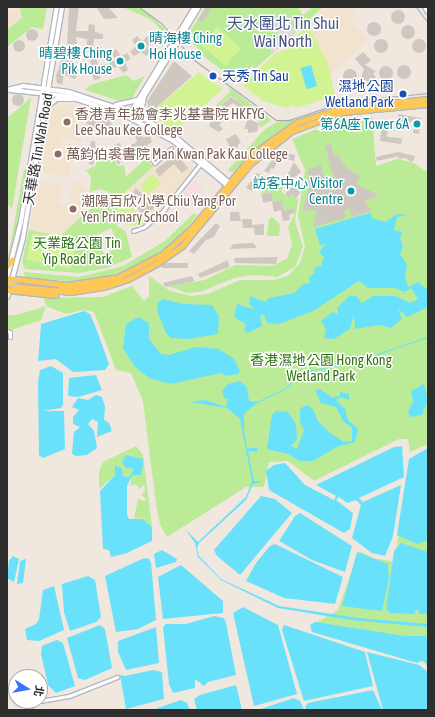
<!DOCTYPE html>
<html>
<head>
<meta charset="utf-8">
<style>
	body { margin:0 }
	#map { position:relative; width:435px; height:717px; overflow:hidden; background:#f0e7df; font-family:"Asap Condensed","Noto Sans TC",sans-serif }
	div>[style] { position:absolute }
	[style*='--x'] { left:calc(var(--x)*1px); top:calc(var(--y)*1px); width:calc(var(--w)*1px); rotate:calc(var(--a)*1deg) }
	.education>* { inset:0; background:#f2e3ce }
	.medical>* { inset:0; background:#f7dce0; transform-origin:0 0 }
	.green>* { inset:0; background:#bbeb97 }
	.pitch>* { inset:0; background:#d2f392; transform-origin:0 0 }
	.plaza>* { inset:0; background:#dfdbd7 }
	.water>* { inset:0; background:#6ae1fa; transform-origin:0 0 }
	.stream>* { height:1px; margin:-0.5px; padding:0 0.5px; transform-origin:0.5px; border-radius:0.5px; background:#6ae1fa }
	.building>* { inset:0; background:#cfc8c0; transform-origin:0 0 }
	.round { border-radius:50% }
	.roads { filter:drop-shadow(1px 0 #b3b7c2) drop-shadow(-1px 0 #b3b7c2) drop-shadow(0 1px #b3b7c2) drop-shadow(0 -1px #b3b7c2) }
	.pedestrian>* { height:2px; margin:-1px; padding:0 1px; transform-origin:1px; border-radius:1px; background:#fff }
	.minor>* { height:3px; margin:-1.5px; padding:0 1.5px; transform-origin:1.5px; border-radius:1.5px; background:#fff }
	.tertiary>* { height:3.5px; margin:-1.75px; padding:0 1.75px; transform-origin:1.75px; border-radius:1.75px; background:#fff }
	.secondary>* { height:4px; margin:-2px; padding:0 2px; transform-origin:2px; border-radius:2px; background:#fff }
	.primary>* { height:4.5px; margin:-2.25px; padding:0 2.25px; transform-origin:2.25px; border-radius:2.25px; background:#fec856 }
	.tram>* { height:1px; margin:-0.5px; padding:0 0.5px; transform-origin:0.5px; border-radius:0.5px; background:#a1a6b9 }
	.bridges { filter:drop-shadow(1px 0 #c9c9c9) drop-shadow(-1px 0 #c9c9c9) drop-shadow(0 1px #c9c9c9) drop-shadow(0 -1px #c9c9c9) }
	.primary-bridge>* { height:4.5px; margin:-2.25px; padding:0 2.25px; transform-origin:2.25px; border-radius:2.25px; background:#fec856 }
	.dots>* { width:11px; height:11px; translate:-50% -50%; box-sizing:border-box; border:2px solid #fff; border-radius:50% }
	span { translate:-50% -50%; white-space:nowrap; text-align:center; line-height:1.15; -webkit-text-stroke:3px #fff; paint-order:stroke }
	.culture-label { font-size:14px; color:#0d838f }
	.left { translate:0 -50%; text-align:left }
	.right { translate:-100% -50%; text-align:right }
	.transit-label { font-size:14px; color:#164399 }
	.education-label { font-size:14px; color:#785e54 }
	.street-label { font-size:14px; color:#2e2e2e }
	.park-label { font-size:14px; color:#307414 }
	.quarter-label { font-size:16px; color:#485884 }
	.frame { position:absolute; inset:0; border:8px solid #2e2e2e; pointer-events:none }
	.north { position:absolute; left:8px; top:669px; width:40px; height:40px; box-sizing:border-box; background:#fff; border:1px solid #ababab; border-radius:50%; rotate:101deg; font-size:11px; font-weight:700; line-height:16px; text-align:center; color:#2e2e2e }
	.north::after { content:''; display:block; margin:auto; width:14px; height:18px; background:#3d72ff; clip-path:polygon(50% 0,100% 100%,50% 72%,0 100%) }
</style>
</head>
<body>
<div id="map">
	<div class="education">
		<i style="clip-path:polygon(328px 7px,351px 7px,356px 16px,351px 21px,368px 40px,331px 74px,308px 25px)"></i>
		<i style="clip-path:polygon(20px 8px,23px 18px,7px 30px,7px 12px)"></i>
		<i style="clip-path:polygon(65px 104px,88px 108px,81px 142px,62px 138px,61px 147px,69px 144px,74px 147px,69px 175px,64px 177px,41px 171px,51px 109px)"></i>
		<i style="clip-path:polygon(174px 150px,193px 168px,169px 200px,146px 223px,122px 195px)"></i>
		<i style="clip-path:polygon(39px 182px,62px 186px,59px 204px,65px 205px,70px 200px,74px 182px,82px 183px,99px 202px,60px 236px,29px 230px)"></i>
	</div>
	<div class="medical">
		<i style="left:194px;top:180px;width:13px;height:29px;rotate:39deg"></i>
	</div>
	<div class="green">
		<i style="clip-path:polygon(47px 7px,43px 29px,32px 27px,7px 47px,7px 30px,22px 18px,20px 8px)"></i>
		<i style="clip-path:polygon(123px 7px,136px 7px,149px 14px,170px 34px,168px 38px,152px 20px)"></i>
		<i style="clip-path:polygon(205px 7px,298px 7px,303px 15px,313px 7px,323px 7px,255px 69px,252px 66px,236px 81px,207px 59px,191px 41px,194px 38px,189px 33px)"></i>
		<i style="clip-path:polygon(126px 75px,134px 81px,145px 76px,132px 98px,119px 101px,85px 90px,90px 85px)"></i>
		<i style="clip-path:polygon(229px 87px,261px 112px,271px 120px,260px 128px,258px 116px,231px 96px,218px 107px,216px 105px,230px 92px)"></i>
		<i style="clip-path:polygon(31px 98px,12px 209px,7px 203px,7px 118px)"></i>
		<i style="clip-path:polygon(372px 117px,376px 166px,398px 159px,414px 163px,428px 173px,428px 444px,410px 452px,408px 439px,399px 439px,314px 481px,288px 461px,269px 462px,264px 487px,246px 487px,167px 537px,160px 524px,156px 504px,143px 401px,131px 373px,116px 370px,94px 312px,83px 310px,66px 314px,46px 306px,41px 320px,11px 330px,7px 330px,7px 315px,16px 315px,46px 306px,44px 298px,103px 297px,132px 286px,144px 301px,149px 296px,149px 276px,170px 291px,191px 296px,208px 294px,240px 280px,274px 280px,288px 276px,300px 263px,305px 246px,298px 216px,305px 170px,292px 139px,339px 120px)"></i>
		<i style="clip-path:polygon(293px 119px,294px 123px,262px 144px,233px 172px,227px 171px,265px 129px,279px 121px)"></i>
		<i style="clip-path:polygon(evenodd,157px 148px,160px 151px,149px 161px,151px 165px,155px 165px,113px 203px,123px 222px,116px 225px,126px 232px,132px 257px,107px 268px,79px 273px,25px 269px,22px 262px,29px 230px,60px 236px,109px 192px,99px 189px,90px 192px,91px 177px,86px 170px,96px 166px,96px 158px,115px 160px,117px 166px,124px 165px,126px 177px,157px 148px,111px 228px,120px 247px,104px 254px,95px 236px,111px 228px)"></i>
		<i style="clip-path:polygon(24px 169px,27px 170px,16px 233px,7px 263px)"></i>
		<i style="clip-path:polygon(268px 179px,284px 186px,281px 191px,288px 198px,292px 194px,298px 200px,295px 221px,303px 247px,295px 267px,277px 277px,253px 275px,234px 278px,200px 292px,187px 293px,169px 286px,205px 280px,235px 265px,271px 266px,287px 259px,292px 245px,288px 227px,295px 213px,294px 208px,284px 211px,282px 200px,273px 202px,271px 192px,261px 194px)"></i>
		<i style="clip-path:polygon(194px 213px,197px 215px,184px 232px,162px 252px,124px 273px,81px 282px,25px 278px,24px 272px,79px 277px,123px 266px,165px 241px)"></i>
		<i style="clip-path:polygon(272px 217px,280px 224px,279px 236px,267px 236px,269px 219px)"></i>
		<i style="clip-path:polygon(136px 446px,143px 455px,152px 527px,141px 518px,134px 519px,138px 499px,144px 501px,146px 499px,141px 495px,145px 490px,144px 485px,139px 489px,136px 484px,130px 486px,132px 476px,141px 475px,125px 461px,123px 463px,126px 468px,133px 469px,132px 473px,129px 477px,123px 476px,116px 465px,115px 475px,99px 489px,99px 472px,103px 462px)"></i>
		<i style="clip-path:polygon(428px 452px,428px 664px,311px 626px,338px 610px,359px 551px,373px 558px,395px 562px,400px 522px)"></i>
	</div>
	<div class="pitch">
		<i style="clip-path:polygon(308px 25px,327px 61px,335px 95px,297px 108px,291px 105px,287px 108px,263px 101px,242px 85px,276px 53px,292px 48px,297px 35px)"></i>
		<i style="left:217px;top:27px;width:32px;height:24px;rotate:41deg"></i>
		<i style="clip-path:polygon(199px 72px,223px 89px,176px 130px,149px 114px)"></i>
		<i style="left:153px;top:174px;width:12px;height:18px;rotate:48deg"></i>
		<i style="clip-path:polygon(122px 195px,124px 198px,146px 223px,138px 226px,123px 224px,113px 203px)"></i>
		<i style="left:32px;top:233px;width:45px;height:27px;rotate:12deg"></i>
	</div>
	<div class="plaza">
		<i style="clip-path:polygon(288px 17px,296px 33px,272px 55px,269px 45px,279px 37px,275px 21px)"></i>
	</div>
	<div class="water">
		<i style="left:311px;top:65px;width:22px;height:11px;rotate:74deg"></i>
		<i style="clip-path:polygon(370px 213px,373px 219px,386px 222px,397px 214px,407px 215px,397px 217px,394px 230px,403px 232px,400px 238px,403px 247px,400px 254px,407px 264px,405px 279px,409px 287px,418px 282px,428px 290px,428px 307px,407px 317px,398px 309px,402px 319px,391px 328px,379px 325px,355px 329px,354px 314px,350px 329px,334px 339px,324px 338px,326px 329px,321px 321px,333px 312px,338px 314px,337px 308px,349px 296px,356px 296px,362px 303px,373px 296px,395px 296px,410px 303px,418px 299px,411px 288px,405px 292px,395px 288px,368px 288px,359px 281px,313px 311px,279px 324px,267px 323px,264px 315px,260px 315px,262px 326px,248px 333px,244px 330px,246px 324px,234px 317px,237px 304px,256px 310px,249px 304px,250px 296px,265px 302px,269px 298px,294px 293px,303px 284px,310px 283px,309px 277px,314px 274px,315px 267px,321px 266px,324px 257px,319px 252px,326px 244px,320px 245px,315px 229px)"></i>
		<i style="clip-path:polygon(163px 299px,183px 304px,212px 305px,219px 317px,218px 334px,188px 339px,171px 338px,166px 333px,157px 311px,158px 302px)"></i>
		<i style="clip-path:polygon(84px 311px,90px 314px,96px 328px,109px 364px,105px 370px,73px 372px,56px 359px,38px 361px,41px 324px)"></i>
		<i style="clip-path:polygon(138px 317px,149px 323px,149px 339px,161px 354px,169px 355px,196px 347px,219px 349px,234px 359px,240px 371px,238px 374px,226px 376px,221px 373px,171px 384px,149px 378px,134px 366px,123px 348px,126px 324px)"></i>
		<i style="clip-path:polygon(51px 366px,63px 373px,63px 405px,61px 408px,43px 411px,64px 411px,65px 449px,43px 458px,39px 455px,38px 382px,40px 370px)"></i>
		<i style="clip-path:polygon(96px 375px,102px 390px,78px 397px,68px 396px,69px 378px)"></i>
		<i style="clip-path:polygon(240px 381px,247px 387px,249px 401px,258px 402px,244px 414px,244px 429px,247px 449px,257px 447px,258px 450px,256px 452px,248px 451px,254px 481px,263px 481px,253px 484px,246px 500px,199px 543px,197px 548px,199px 556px,221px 579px,279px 606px,358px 618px,428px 624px,428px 627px,351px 620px,278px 608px,221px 580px,198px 557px,195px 543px,185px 529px,198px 542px,246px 497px,252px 481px,240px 419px,227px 408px,190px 402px,205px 400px,226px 407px,228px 399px,224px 398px,222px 391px,228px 384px)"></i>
		<i style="clip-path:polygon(424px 384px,428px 400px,422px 415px,410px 417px,408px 411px,413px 402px,411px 391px)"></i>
		<i style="clip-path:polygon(320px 389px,333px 398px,340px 396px,340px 392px,349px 394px,349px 400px,341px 397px,336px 400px,345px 409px,348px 420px,358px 429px,355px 442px,337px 447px,313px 461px,300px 461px,288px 454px,267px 449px,272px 415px,276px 411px,288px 412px,296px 424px,297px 440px,291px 446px,297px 449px,304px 430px,300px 422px,300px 409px,306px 405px,313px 409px,318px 421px,330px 433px,344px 442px,352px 441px,352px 428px,343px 421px,336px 407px,321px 403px,315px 390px)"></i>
		<i style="clip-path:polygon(96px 395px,102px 397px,105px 407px,104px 420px,109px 423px,112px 431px,97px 437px,98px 422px,92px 419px,88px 424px,94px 431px,97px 448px,87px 455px,76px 456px,72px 454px,74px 432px,80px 427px,73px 424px,73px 417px,79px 410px,72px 407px,78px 398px,88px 400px)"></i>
		<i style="clip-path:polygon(402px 446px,404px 477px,359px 498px,363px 502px,401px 485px,393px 536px,385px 556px,372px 553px,352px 538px,361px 505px,356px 500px,347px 503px,339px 497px,336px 500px,353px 513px,350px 529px,344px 533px,269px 490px,266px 471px,274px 465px,285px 463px,305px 485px,334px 500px,336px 496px,316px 485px,394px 447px)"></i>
		<i style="clip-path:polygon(428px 448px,428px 540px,417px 544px,397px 535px,409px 459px)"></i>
		<i style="clip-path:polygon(126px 455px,143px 459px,143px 465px,141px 475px,132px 476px,127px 486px,127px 515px,129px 519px,143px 519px,152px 527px,152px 541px,127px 553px,111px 557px,109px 550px,103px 549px,100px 491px,115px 475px,115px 465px,122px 469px,123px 476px,129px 477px,132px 473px,133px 469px,126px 468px,122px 463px)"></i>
		<i style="clip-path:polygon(261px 496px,275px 499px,292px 513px,240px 575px,217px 556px,214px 550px)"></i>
		<i style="clip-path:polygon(300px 513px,352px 546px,345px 572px,312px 560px,279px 541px,295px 516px)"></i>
		<i style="clip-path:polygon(401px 543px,428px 552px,428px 614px,420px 614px,417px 609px,414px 614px,390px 613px,386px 609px,394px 551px)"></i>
		<i style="clip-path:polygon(275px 544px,343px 577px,335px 604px,284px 598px,246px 581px,256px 563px,270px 546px)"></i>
		<i style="clip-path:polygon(162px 550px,177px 559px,176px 562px,156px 568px,154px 554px)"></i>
		<i style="clip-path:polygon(357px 552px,388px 564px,389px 578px,382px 611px,342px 606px)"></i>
		<i style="clip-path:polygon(13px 556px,19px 559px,14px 582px,7px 578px,9px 561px)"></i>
		<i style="clip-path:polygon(26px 559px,23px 583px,17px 584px,20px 561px)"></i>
		<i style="clip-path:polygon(142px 559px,148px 558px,151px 562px,156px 620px,138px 629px,116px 632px,105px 576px)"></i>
		<i style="clip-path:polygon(181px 565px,223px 601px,223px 613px,163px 619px,158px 577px)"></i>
		<i style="clip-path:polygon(88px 576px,95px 580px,101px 617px,96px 622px,70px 631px,64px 612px,62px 584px)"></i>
		<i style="clip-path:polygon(54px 586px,64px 630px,39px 641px,27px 640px,25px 629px,36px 624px,39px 619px,43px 590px)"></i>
		<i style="clip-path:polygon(243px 607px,278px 625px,297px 694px,254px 706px,233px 613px)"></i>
		<i style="clip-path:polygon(214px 616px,224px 618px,226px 623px,236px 675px,208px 682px,204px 686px,195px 679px,195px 688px,173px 693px,169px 684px,163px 627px,166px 624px,186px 624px)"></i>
		<i style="clip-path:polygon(315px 622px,405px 636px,425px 636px,428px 638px,428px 667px,423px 660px,417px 663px,312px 632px,310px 625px)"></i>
		<i style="clip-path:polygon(100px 625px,105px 629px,112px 668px,85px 680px,78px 678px,67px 638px)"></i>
		<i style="clip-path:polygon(284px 625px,365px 652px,373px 686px,304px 701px,282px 630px)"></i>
		<i style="clip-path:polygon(156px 627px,159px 663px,126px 670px,118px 652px,118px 641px)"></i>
		<i style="clip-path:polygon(57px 640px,63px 643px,75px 686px,56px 693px,48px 685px,41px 654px,42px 646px)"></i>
		<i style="clip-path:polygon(367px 652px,419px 665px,428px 672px,428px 710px,383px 710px)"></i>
		<i style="clip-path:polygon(153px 670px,162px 672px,164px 699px,126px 709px,120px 675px,125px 676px)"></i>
		<i style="clip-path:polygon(236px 685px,242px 710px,197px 710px,194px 699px,200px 695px)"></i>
		<i style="clip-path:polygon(373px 690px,382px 710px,307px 710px,305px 707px,308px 703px)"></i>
		<i style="clip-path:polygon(294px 698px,300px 701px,304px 710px,258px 710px)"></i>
		<i style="clip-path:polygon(181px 700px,187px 703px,190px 710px,152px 710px)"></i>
	</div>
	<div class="stream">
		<i style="--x:257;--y:402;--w:32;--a:-26"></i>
		<i style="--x:286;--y:388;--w:18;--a:-47"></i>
		<i style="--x:298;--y:375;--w:10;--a:-24"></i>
		<i style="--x:307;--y:371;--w:45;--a:-10.3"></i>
		<i style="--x:351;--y:363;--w:81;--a:-18.7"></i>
	</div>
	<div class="building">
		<i style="clip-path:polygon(69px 7px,79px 7px,76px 31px,88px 31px,89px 24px,95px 25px,95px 32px,103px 34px,103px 39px,94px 39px,93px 46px,87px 45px,87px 39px,76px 37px,77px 44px,67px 45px)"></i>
		<i style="clip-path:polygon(96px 7px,108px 7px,118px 18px,104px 19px)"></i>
		<i style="clip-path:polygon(206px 7px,213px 7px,202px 22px,198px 20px)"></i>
		<i class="round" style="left:391px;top:10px;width:14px;height:14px"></i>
		<i class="round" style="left:367px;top:22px;width:14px;height:14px"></i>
		<i class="round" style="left:401px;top:25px;width:14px;height:14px"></i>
		<i class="round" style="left:26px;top:29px;width:12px;height:12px"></i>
		<i style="clip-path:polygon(137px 36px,142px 41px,148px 36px,152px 40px,147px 47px,151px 52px,146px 56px,141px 52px,134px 56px,130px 52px,136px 46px,132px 40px)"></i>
		<i class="round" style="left:412px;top:39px;width:14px;height:14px"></i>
		<i class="round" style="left:374px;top:39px;width:14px;height:14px"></i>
		<i class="round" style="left:13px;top:40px;width:12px;height:12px"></i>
		<i style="clip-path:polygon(116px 49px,121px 56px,128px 53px,130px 59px,125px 62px,128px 70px,123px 73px,118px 66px,112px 69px,109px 63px,115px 60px,112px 52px)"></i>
		<i style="clip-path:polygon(64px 52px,73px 61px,77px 77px,74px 79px,64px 74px,62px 85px,57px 83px,56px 76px)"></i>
		<i style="clip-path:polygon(363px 52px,371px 60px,365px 65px,376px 71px,373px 74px,376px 77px,370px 83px,361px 78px,364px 69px,355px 59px)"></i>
		<i style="clip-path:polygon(96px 58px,98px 65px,106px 64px,107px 70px,99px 72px,100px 79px,94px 80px,92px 74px,84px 74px,83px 69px,91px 66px,90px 60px)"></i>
		<i style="clip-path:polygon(174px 61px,192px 76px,149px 114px,147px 101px)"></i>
		<i class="round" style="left:397px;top:65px;width:14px;height:14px"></i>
		<i class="round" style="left:379px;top:66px;width:14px;height:14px"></i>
		<i class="round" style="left:343px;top:69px;width:14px;height:14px"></i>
		<i class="round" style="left:12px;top:94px;width:12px;height:12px"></i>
		<i style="clip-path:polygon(231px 97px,243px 105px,243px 111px,233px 103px,220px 112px,220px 106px)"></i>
		<i style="clip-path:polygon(88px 113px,111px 118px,112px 132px,91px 128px,92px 125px,86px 124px)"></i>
		<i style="clip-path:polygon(398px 114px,421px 118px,419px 134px,413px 133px,415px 122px,398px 121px)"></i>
		<i style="clip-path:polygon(212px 118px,222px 122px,219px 125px,223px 129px,219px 132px,209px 126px)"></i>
		<i style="clip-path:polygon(248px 119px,259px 123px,257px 132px,248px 133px,248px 129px,244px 129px)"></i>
		<i style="clip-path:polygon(382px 126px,388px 127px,387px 137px,402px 138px,401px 144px,380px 141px)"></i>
		<i style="clip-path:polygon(139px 132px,143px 138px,150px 136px,152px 142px,147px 145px,149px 153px,145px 155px,140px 148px,134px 150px,118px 165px,116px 159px,108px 160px,106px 154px,114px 151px,114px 145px,120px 143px,122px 150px,132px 148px,131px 145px,137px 142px,135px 134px)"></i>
		<i style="clip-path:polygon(236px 134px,241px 143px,238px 144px,238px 148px,230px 148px,226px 139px)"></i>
		<i style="clip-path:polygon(91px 141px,95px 141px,96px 150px,103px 151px,102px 157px,95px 157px,93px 165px,89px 164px,88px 156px,81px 155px,82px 149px,89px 149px)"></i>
		<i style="clip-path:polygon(69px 144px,74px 147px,72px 160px,66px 159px)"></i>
		<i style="clip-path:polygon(331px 144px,334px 156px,338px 155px,347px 168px,360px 177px,356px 184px,377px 194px,376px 197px,364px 201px,371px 211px,352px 217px,350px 209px,344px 211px,346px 218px,313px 227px,316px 210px,302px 211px,309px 189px,308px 169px,321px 165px,329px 191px,337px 190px,325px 146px)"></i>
		<i style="clip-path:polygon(279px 151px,295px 155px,294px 161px,279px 157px,274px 169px,271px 168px,269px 173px,264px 171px)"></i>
		<i style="clip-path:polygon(398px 152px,415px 156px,414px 160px,411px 162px,406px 158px,398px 159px,399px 156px,377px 161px,376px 157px)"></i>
		<i style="clip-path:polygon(176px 154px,188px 168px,182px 173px,174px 164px,159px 177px,155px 170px)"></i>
		<i style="clip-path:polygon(294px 162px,301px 172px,292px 179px,287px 176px)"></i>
		<i style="clip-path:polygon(256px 173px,261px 175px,256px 187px,252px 191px,246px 188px)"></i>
		<i style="clip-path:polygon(295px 183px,300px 193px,296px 198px,292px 194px,289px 198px,285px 194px)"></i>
		<i style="clip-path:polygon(136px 188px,144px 196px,138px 201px,143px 206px,153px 197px,159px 203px,145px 217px,128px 199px)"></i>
		<i style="left:271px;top:192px;width:9px;height:10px;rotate:77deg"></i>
		<i style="clip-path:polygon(282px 200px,284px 211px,294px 208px,295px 213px,289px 215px,290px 220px,283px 221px,281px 210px,274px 212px,272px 202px)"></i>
		<i style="clip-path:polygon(230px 212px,239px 212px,241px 221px,230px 221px)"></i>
		<i style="clip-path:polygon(242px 219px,252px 219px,252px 225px,264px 224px,264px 235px,255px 235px,254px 228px,243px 228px)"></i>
		<i style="clip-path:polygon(216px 223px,220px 226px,214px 237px,206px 240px,194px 254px,189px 251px)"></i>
		<i style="clip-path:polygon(253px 243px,257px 248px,230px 249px,233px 244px)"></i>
		<i style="clip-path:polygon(278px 257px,276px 264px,235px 263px,234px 258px)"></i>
		<i style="clip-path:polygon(228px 260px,229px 267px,200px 278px,198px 274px)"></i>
		<i style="left:188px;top:263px;width:5px;height:26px;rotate:90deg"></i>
		<i style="clip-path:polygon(192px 276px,194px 281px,191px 282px,165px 287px,163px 283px)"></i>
	</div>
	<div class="roads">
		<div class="pedestrian">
			<i style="--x:152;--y:160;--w:5;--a:53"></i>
			<i style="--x:155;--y:164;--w:23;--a:-43"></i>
		</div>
		<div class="minor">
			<i style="--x:133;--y:231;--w:12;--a:-20"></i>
			<i style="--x:144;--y:227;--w:23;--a:-40"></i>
			<i style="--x:162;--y:212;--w:63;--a:-51.5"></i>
			<i style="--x:7;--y:297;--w:7;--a:-74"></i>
			<i style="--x:7;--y:331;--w:3;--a:18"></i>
			<i style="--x:10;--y:332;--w:5;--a:90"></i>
			<i style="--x:40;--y:701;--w:29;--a:-10"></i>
			<i style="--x:69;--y:696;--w:52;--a:-21.6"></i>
			<i style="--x:26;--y:710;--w:15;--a:-37"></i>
		</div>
		<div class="tertiary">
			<i style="--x:7;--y:90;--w:17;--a:-13"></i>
			<i style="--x:24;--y:86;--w:45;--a:7.6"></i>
			<i style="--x:69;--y:92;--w:73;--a:18.4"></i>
			<i style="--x:138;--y:115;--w:45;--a:30.5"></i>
			<i style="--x:177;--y:138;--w:71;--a:40.4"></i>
			<i style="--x:10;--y:90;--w:58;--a:5.9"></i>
			<i style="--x:68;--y:96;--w:60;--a:18.4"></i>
			<i style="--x:125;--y:115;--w:55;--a:28"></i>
			<i style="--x:174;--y:141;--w:70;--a:39.8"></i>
			<i style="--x:144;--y:100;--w:9;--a:103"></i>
			<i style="--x:142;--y:109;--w:9;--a:69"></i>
			<i style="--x:116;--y:105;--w:22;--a:-13"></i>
			<i style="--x:134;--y:113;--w:124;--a:-58.5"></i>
			<i style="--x:130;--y:114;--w:125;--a:-58.7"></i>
		</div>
		<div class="secondary">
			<i style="--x:425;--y:7;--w:6;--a:59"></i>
			<i style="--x:45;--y:108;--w:15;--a:-37"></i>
			<i style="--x:57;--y:99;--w:21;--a:0"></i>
			<i style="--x:7;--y:278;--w:59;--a:-76.2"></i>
			<i style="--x:21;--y:221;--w:217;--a:-80.5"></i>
			<i style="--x:12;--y:280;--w:43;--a:-75.3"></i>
			<i style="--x:23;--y:238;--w:234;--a:-80.4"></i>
		</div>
		<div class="primary">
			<i style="--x:7;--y:266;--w:8;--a:-50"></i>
			<i style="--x:7;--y:278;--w:60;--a:6.7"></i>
			<i style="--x:67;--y:285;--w:46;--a:-8.8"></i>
			<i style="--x:12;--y:286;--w:59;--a:5.8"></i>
			<i style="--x:71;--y:292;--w:33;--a:-9"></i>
			<i style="--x:104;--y:287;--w:25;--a:-18"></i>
			<i style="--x:128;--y:279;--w:34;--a:-28"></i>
			<i style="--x:158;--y:263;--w:29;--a:-35"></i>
			<i style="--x:182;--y:246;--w:108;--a:-50.3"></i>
			<i style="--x:251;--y:163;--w:52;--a:-38"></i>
			<i style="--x:292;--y:131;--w:54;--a:-20.4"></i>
			<i style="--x:343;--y:112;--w:85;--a:-5.4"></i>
			<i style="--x:60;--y:289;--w:47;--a:-7.3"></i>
			<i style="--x:107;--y:283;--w:63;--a:-27.4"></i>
			<i style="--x:163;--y:254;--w:39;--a:-42"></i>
			<i style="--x:192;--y:228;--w:97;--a:-50.4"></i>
			<i style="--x:254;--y:153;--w:52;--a:-35.5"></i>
			<i style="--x:296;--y:123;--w:47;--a:-18.4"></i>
			<i style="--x:341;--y:108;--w:87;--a:-5.9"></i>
			<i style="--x:7;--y:290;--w:49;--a:5.8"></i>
		</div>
	</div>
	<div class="tram">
		<i style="--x:139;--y:7;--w:29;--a:36"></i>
		<i style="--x:162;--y:24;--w:48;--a:48.4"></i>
		<i style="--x:194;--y:60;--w:102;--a:36.2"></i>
		<i style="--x:276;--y:120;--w:13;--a:0"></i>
		<i style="--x:289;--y:120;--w:60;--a:-18.4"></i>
		<i style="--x:346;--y:101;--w:82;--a:-5.6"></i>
		<i style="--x:416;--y:7;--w:20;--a:53"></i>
	</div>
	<div class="bridges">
		<div class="primary-bridge">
			<i style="--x:7;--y:282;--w:6;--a:9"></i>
		</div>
	</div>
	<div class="dots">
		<i style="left:141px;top:46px;background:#0f9aa8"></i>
		<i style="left:120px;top:61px;background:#0f9aa8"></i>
		<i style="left:213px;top:76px;background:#1a4fb4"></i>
		<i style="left:403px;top:94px;background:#1a4fb4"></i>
		<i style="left:67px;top:122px;background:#8d6e63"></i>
		<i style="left:417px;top:124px;background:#0f9aa8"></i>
		<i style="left:58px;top:154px;background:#8d6e63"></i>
		<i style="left:351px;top:191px;background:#0f9aa8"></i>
		<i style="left:73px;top:209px;background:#8d6e63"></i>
	</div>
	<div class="culture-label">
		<span class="left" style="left:149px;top:46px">晴海樓 Ching<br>Hoi House</span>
		<span class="right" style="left:112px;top:61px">晴碧樓 Ching<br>Pik House</span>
		<span class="right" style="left:409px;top:124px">第6A座 Tower 6A</span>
		<span class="right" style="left:343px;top:191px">訪客中心 Visitor<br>Centre</span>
	</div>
	<div class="transit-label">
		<span class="left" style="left:222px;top:76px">天秀 Tin Sau</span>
		<span class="right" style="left:394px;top:94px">濕地公園<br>Wetland Park</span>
	</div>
	<div class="education-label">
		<span class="left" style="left:75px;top:122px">香港青年拹會李兆基書院 HKFYG<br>Lee Shau Kee College</span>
		<span class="left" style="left:66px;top:154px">萬鈞伯裘書院 Man Kwan Pak Kau College</span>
		<span class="left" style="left:81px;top:209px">潮陽百欣小學 Chiu Yang Por<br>Yen Primary School</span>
	</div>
	<div class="street-label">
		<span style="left:38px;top:149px;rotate:-80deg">天華路 Tin Wah Road</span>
	</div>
	<div class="park-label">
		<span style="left:77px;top:251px">天業路公園 Tin<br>Yip Road Park</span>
		<span style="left:321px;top:368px">香港濕地公園 Hong Kong<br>Wetland Park</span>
	</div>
	<div class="quarter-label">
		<span style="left:283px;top:32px">天水圍北 Tin Shui<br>Wai North</span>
	</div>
	<div class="frame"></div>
	<div class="north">北</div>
</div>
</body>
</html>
